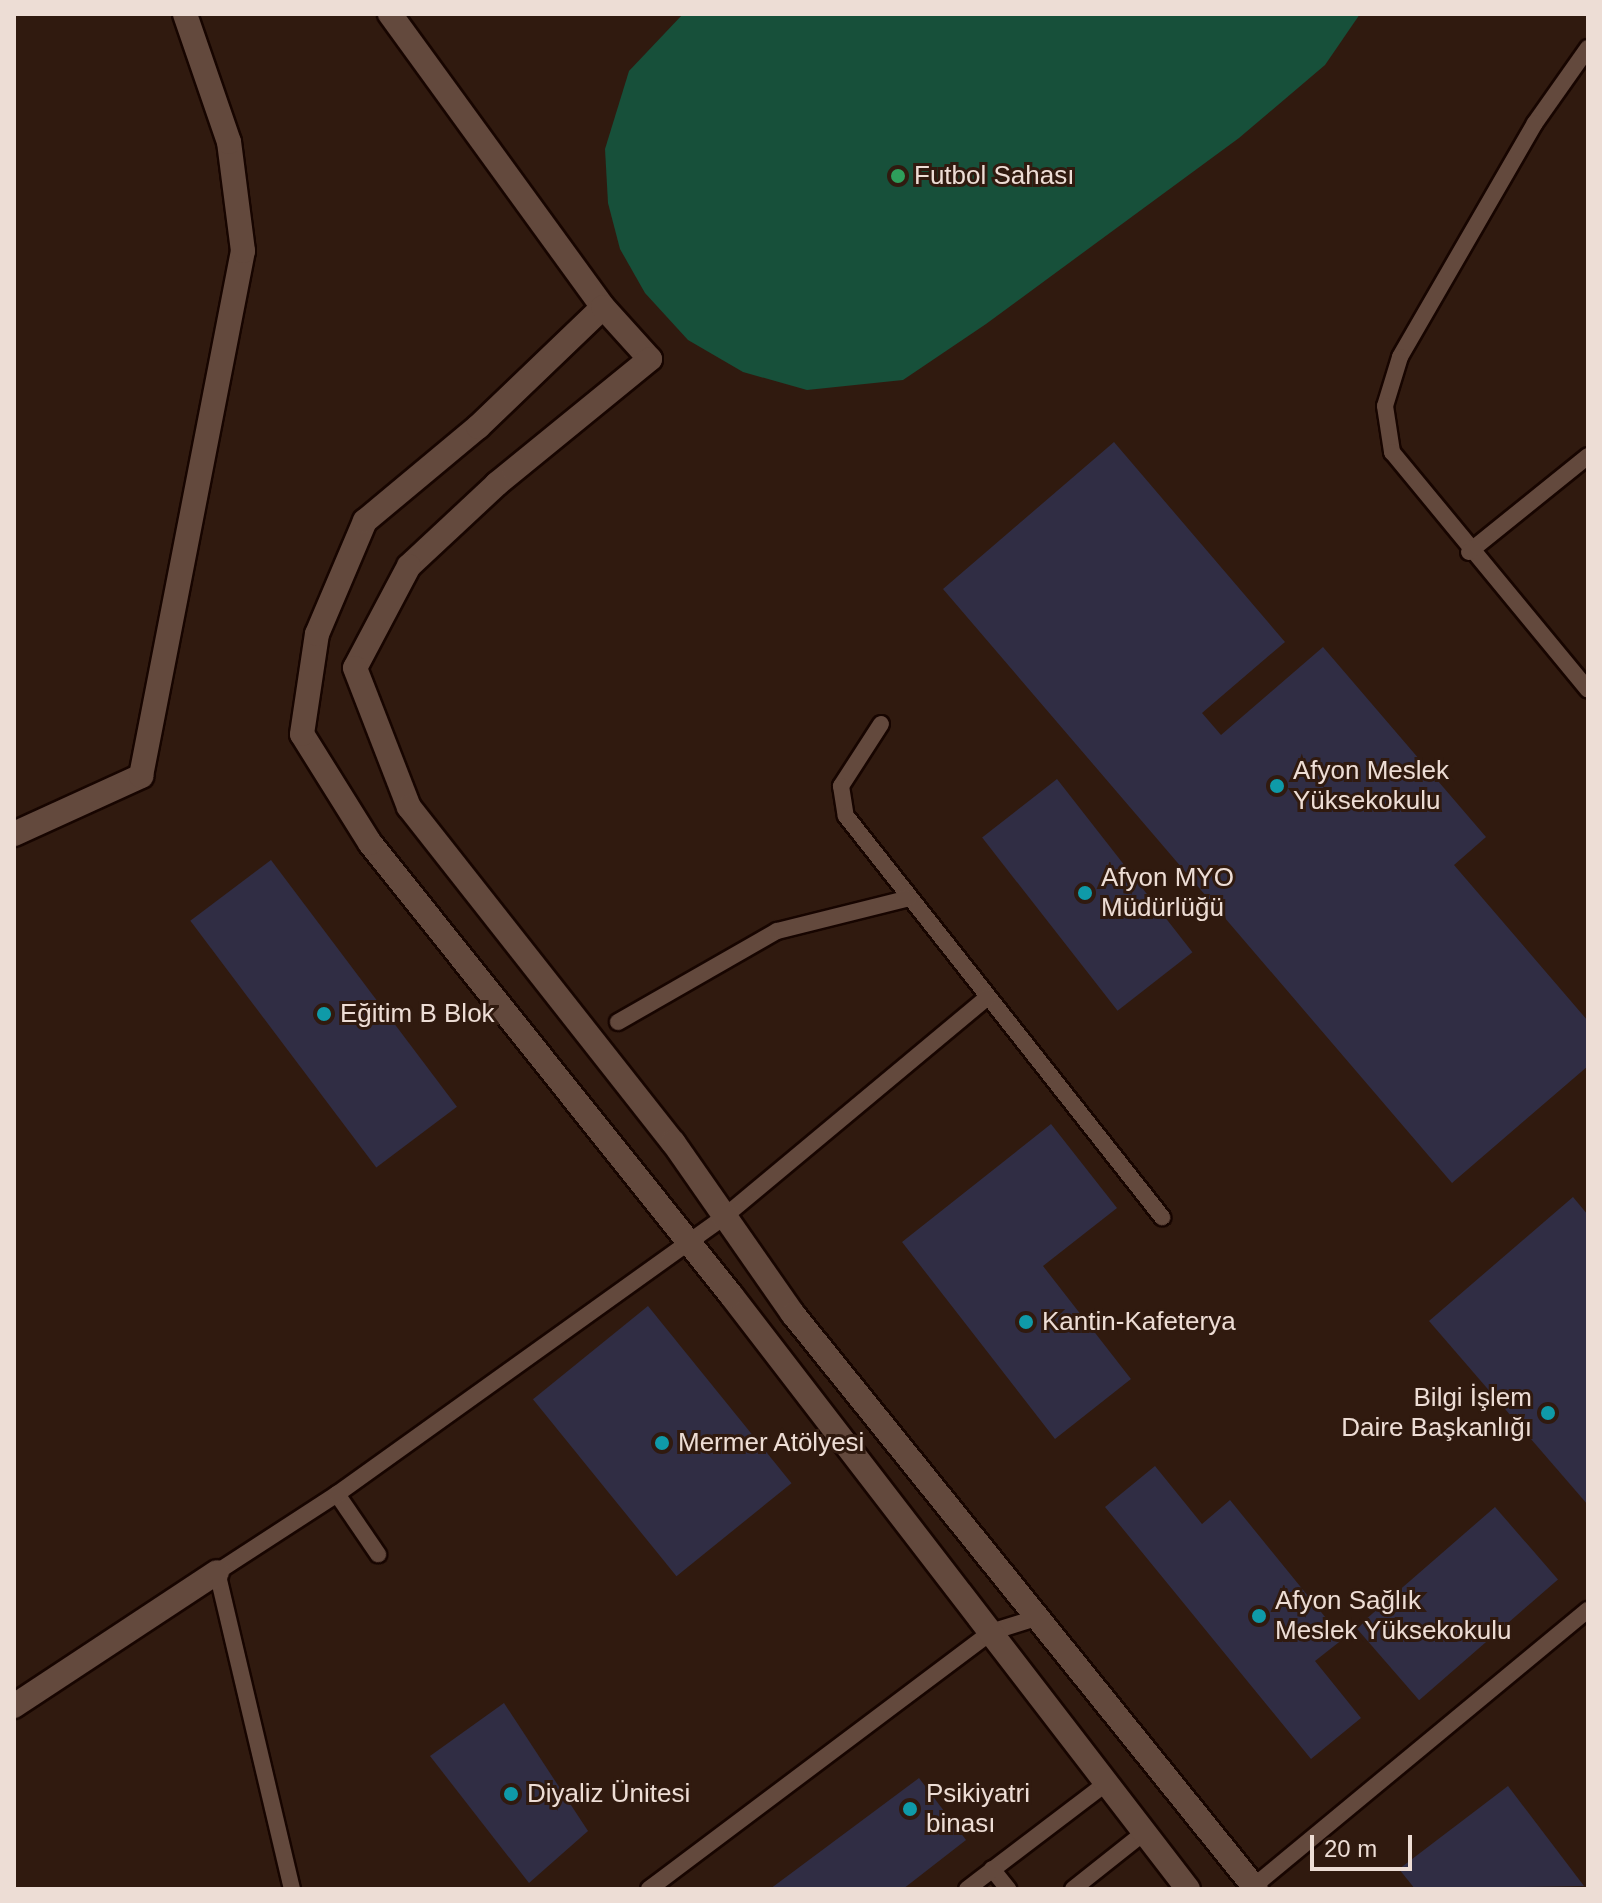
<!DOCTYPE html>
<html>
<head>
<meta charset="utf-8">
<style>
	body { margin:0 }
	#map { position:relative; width:1602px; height:1903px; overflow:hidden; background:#301a0f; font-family:Arial,sans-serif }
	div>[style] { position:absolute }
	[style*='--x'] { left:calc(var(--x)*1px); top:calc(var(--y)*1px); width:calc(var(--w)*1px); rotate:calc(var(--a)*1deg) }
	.green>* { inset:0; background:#17503a }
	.building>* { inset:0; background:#302d44; transform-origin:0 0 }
	.roads { filter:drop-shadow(2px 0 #170500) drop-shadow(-2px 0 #170500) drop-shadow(0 2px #170500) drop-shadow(0 -2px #170500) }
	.lane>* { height:16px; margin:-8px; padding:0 8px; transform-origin:8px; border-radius:8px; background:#63493d }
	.street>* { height:24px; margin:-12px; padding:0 12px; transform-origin:12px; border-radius:12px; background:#63493d }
	.secondary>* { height:24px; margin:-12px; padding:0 12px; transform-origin:12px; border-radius:12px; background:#63493d }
	.dots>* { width:22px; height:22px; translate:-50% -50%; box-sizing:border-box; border:4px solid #301a0f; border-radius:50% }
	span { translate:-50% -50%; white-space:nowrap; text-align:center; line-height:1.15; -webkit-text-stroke:6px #301a0f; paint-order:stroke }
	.poi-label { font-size:26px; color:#edddd5 }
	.left { translate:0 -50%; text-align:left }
	.right { translate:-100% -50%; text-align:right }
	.frame { position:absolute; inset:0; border:16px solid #edddd5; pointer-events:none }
	.scale { position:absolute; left:1310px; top:1835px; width:102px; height:36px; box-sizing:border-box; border:4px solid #edddd5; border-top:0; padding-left:10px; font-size:24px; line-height:28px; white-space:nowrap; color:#edddd5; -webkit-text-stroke:6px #301a0f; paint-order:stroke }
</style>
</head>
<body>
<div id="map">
	<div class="green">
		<i style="clip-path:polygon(683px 14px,1360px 14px,1325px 65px,1239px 138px,986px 324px,903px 380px,807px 390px,743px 372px,688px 340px,645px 293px,620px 249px,608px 203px,605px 149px,629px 71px)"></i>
	</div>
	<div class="building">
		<i style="clip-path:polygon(1114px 442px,1285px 642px,1202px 713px,1221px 735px,1323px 647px,1486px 837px,1454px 865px,1588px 1021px,1588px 1066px,1452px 1183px,943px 589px)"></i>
		<i style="left:1057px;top:779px;width:220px;height:95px;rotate:52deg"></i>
		<i style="left:271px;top:860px;width:309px;height:101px;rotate:53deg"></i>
		<i style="clip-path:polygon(1051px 1124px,1117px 1208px,1043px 1266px,1131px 1379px,1055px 1439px,902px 1242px)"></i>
		<i style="clip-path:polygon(1573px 1197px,1588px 1215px,1588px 1505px,1429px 1321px)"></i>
		<i style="left:648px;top:1306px;width:228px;height:148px;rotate:51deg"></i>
		<i style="clip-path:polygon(1155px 1466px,1202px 1524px,1230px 1500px,1343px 1639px,1315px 1661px,1361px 1718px,1311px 1759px,1105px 1507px)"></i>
		<i style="left:1495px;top:1507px;width:96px;height:184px;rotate:49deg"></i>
		<i style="clip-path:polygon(504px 1703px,588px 1831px,529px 1883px,430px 1756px)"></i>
		<i style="clip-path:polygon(919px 1778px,966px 1840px,903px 1889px,770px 1889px)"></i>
		<i style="clip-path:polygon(1508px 1786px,1584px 1886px,1415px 1889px,1399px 1869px)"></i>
	</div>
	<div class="roads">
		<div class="lane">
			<i style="--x:1588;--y:48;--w:92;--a:125.2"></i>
			<i style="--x:1535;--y:123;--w:270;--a:120"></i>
			<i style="--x:1400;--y:357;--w:51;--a:107"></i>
			<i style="--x:1385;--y:406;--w:47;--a:81.3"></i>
			<i style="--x:1392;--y:452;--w:308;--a:50.5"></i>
			<i style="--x:1469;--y:552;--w:153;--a:-38.9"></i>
			<i style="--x:881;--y:724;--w:74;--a:122.8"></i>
			<i style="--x:841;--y:786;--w:30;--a:81"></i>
			<i style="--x:846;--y:816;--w:511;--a:51.76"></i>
			<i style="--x:618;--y:1022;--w:183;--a:-29.8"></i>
			<i style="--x:777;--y:931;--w:136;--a:-14"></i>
			<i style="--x:337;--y:1494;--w:73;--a:55.7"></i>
			<i style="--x:992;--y:1869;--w:26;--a:51"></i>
			<i style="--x:1254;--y:1886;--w:433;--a:-39.6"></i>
			<i style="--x:292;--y:1889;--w:326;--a:-103.3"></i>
			<i style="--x:217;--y:1572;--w:143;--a:-33"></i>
			<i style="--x:337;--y:1494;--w:477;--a:-35.6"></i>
			<i style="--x:725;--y:1216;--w:342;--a:-39.8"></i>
			<i style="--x:649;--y:1889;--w:428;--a:-36.9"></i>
			<i style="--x:991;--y:1632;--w:50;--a:-17.4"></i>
			<i style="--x:967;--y:1889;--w:177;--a:-37.2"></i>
			<i style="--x:1073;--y:1889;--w:92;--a:-38.4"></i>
		</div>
		<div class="street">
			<i style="--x:390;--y:14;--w:362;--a:54"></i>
			<i style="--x:14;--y:834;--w:140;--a:-24.5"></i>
			<i style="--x:141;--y:776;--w:535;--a:-79.01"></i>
			<i style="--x:243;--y:251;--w:110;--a:-97.3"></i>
			<i style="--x:229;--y:142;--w:135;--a:-109"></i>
			<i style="--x:14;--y:1706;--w:243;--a:-33.4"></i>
		</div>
		<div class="secondary">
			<i style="--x:1188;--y:1889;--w:749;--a:-127.57"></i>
			<i style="--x:731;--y:1295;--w:578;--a:-128.61"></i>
			<i style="--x:370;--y:843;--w:128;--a:-122"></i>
			<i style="--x:302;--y:734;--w:101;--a:-81.5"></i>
			<i style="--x:317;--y:634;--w:123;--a:-67"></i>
			<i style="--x:365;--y:521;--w:147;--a:-39.8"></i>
			<i style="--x:478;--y:427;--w:173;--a:-43.8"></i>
			<i style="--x:603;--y:307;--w:70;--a:47.9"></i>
			<i style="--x:650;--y:359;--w:198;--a:140.8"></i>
			<i style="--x:497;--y:484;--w:120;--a:137"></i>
			<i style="--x:409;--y:566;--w:115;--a:117.9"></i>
			<i style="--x:355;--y:668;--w:149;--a:68.8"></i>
			<i style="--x:409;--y:807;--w:427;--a:51.8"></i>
			<i style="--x:673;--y:1142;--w:210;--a:55.1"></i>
			<i style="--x:793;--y:1314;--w:738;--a:51.16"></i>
		</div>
	</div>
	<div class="dots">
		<i style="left:898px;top:176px;background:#2e9e5b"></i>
		<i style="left:1277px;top:786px;background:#0f9aa8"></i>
		<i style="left:1085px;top:893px;background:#0f9aa8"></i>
		<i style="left:324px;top:1014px;background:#0f9aa8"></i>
		<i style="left:1026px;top:1322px;background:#0f9aa8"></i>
		<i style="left:1548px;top:1413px;background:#0f9aa8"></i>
		<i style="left:662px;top:1443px;background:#0f9aa8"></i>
		<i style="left:1259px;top:1616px;background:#0f9aa8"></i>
		<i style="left:511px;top:1794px;background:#0f9aa8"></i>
		<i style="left:910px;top:1809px;background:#0f9aa8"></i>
	</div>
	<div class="poi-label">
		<span class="left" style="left:914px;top:176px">Futbol Sahası</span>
		<span class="left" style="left:1293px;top:786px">Afyon Meslek<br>Yüksekokulu</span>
		<span class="left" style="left:1101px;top:893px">Afyon MYO<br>Müdürlüğü</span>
		<span class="left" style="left:340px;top:1014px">Eğitim B Blok</span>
		<span class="left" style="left:1042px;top:1322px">Kantin-Kafeterya</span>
		<span class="right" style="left:1532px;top:1413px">Bilgi İşlem<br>Daire Başkanlığı</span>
		<span class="left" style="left:678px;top:1443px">Mermer Atölyesi</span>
		<span class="left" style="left:1275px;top:1616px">Afyon Sağlık<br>Meslek Yüksekokulu</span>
		<span class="left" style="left:527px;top:1794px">Diyaliz Ünitesi</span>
		<span class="left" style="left:926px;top:1809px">Psikiyatri<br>binası</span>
	</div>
	<div class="frame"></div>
	<div class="scale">20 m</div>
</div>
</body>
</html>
